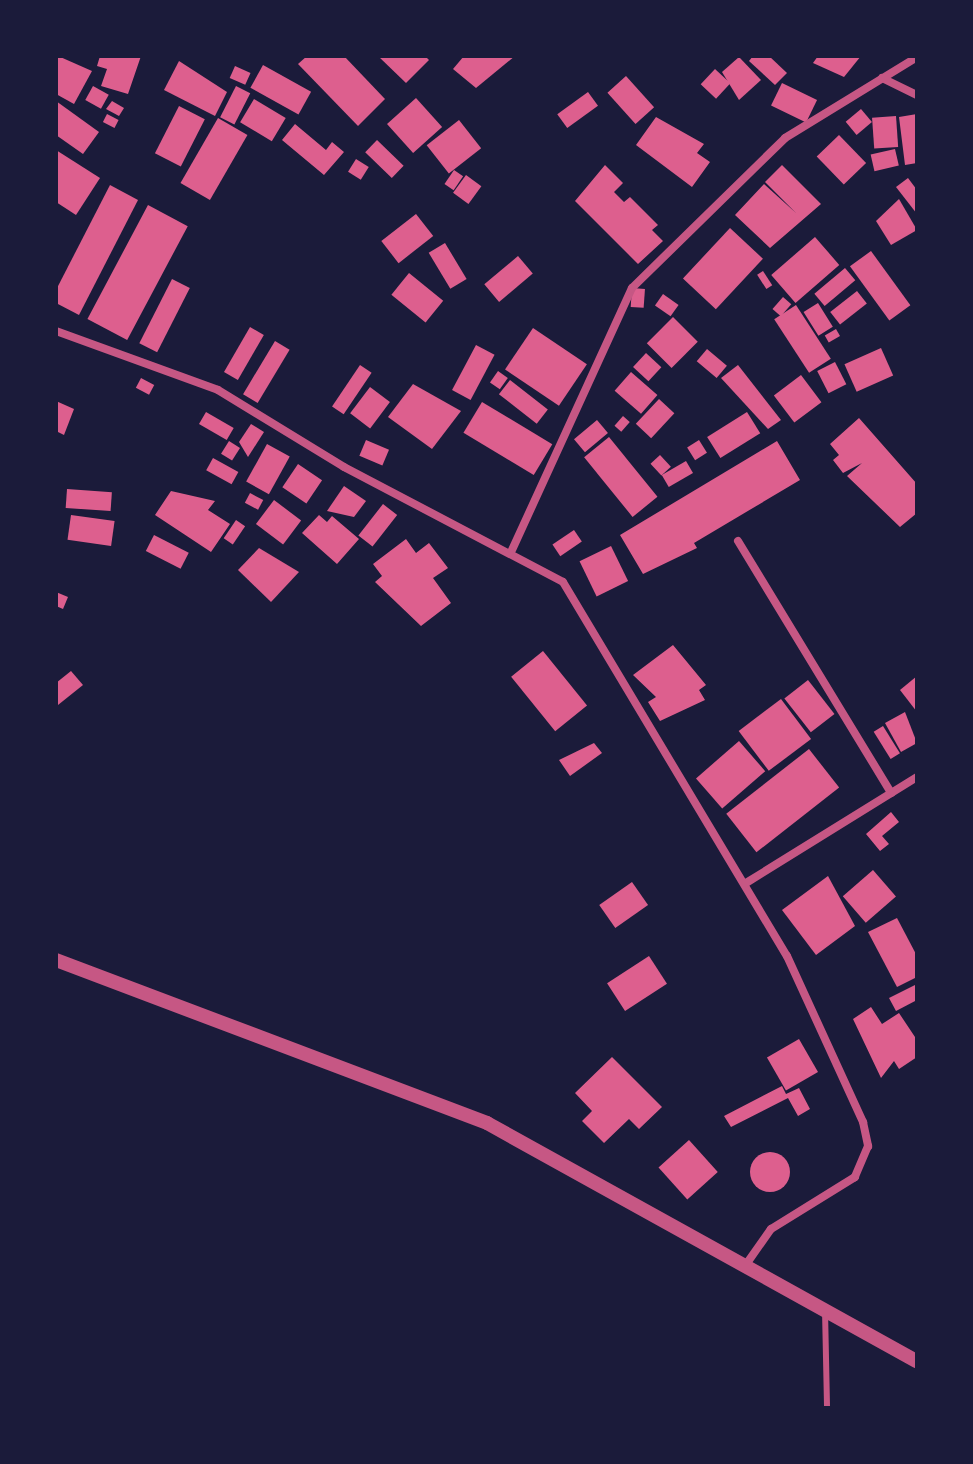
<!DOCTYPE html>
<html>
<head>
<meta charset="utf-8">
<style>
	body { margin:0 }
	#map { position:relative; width:973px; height:1464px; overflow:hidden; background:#1b1b3a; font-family:Merriweather,serif }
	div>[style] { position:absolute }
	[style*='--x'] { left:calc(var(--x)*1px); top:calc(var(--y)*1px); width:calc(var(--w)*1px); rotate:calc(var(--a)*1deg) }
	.building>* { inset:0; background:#dd5f8e; transform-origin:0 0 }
	.round { border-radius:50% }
	.service>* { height:6px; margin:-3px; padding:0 3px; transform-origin:3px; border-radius:3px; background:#c65784 }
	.minor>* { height:8px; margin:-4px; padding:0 4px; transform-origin:4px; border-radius:4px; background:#c65784 }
	.tertiary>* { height:14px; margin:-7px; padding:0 7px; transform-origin:7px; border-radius:7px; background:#c65784 }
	span { translate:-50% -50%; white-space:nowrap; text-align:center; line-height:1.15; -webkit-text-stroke:6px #1b1b3a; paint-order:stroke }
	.frame { position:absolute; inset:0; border:58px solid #1b1b3a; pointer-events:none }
</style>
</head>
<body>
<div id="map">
	<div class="building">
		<i style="clip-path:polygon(58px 56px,92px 71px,74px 104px,56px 94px)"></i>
		<i style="clip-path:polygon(100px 56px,141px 56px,128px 94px,101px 86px,107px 69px,97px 66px)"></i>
		<i style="clip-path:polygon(307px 56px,344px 56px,385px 99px,358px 126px,298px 64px)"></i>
		<i style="clip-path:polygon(378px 56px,425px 56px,429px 60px,406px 83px)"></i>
		<i style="clip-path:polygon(464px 56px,515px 56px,476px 88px,453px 69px)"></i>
		<i style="clip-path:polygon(753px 56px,769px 56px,787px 73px,775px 85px,749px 61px)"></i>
		<i style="clip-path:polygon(818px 56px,861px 56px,844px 77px,813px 63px)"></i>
		<i style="clip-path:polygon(739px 57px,761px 80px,739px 100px,722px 72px)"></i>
		<i style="clip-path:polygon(179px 61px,227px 92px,215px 116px,164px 90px)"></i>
		<i style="left:263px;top:65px;width:55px;height:26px;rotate:29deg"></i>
		<i style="left:235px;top:66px;width:17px;height:13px;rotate:24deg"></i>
		<i style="left:715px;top:69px;width:21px;height:21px;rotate:43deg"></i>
		<i style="left:626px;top:76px;width:42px;height:25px;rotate:48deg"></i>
		<i style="left:782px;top:83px;width:39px;height:25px;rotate:26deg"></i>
		<i style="left:93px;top:86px;width:18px;height:16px;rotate:29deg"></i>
		<i style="left:236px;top:86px;width:16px;height:35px;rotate:27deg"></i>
		<i style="left:588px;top:92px;width:17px;height:38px;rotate:54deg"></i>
		<i style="left:416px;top:98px;width:39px;height:39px;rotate:48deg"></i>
		<i style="left:254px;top:99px;width:37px;height:27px;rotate:31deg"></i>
		<i style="clip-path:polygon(56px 101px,99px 132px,83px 154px,56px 135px)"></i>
		<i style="clip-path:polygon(112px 101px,124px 108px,119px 116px,106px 109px)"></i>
		<i style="left:179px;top:106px;width:29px;height:53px;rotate:27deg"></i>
		<i style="left:861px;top:109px;width:17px;height:20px;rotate:50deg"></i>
		<i style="left:107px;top:114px;width:13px;height:9px;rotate:27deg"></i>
		<i style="clip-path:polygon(917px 114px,917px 163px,905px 165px,899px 117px)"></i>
		<i style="left:896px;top:116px;width:31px;height:24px;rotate:86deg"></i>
		<i style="clip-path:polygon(656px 117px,704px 144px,697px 153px,710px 162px,692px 187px,636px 145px)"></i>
		<i style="left:218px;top:118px;width:34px;height:75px;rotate:30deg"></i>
		<i style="left:459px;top:120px;width:36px;height:41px;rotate:52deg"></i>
		<i style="clip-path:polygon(295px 124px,326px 150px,332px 142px,344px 152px,324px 175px,282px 140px)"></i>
		<i style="left:839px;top:135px;width:39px;height:31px;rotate:46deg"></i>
		<i style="left:377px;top:140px;width:37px;height:17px;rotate:44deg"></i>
		<i style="left:895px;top:149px;width:17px;height:25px;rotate:77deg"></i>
		<i style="clip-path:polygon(56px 150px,100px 178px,76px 215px,56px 202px)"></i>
		<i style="left:356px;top:159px;width:15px;height:15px;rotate:32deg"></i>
		<i style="clip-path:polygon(605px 165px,623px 183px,614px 192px,624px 202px,630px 197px,658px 225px,652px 230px,663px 241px,638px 264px,575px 201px)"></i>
		<i style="clip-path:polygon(782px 165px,821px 204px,770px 248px,735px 215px,764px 184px,796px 213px,765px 182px)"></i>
		<i style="left:454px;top:170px;width:11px;height:17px;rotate:34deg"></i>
		<i style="left:466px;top:175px;width:19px;height:22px;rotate:36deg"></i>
		<i style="clip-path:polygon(908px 178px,917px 190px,917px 214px,896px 187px)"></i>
		<i style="clip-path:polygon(110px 185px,138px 200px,79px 315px,56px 303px,56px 290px)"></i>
		<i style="clip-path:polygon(899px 199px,917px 230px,891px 245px,876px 221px)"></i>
		<i style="left:148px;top:205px;width:45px;height:129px;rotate:28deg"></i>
		<i style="left:416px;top:214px;width:28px;height:44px;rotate:52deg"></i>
		<i style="left:730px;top:228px;width:45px;height:69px;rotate:43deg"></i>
		<i style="left:815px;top:237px;width:37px;height:58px;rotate:49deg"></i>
		<i style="left:445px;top:243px;width:42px;height:19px;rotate:59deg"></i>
		<i style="left:871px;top:251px;width:67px;height:26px;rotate:54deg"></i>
		<i style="left:518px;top:256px;width:23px;height:44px;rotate:50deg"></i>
		<i style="left:845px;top:268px;width:16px;height:40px;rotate:50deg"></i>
		<i style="left:763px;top:271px;width:17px;height:7px;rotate:57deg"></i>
		<i style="left:409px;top:273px;width:44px;height:28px;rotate:39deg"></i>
		<i style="left:172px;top:279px;width:20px;height:72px;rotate:27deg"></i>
		<i style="left:632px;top:288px;width:13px;height:19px;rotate:4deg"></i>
		<i style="left:857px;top:291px;width:16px;height:34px;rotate:52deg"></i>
		<i style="left:663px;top:294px;width:19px;height:14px;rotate:35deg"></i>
		<i style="left:783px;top:297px;width:11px;height:16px;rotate:41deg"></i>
		<i style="left:818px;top:303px;width:28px;height:17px;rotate:58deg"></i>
		<i style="left:796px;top:305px;width:64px;height:26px;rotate:57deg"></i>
		<i style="left:673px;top:317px;width:35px;height:37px;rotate:45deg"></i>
		<i style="left:250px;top:327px;width:16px;height:52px;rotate:30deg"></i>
		<i style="left:533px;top:328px;width:65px;height:50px;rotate:34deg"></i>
		<i style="left:836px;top:329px;width:8px;height:13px;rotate:60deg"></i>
		<i style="left:275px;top:341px;width:17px;height:62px;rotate:31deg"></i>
		<i style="left:476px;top:345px;width:21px;height:51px;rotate:28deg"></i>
		<i style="left:881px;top:348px;width:30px;height:40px;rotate:66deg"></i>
		<i style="left:707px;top:349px;width:26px;height:16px;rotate:40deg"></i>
		<i style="left:646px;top:353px;width:21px;height:19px;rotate:43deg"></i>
		<i style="left:835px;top:362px;width:25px;height:20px;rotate:63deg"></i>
		<i style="left:360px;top:365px;width:14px;height:50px;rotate:34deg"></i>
		<i style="clip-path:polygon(738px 365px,781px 420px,768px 429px,721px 378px)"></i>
		<i style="left:498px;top:371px;width:12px;height:14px;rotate:35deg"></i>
		<i style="left:631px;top:372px;width:35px;height:25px;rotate:41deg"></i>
		<i style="left:801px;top:375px;width:34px;height:34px;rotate:53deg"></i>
		<i style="left:141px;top:378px;width:15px;height:11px;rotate:28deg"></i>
		<i style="left:510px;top:380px;width:48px;height:18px;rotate:38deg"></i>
		<i style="clip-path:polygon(413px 384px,461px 411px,432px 449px,388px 417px)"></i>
		<i style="left:370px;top:387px;width:25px;height:33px;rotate:37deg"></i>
		<i style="left:659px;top:399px;width:21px;height:34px;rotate:43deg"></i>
		<i style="clip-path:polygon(56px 401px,74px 409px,64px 435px,56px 431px)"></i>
		<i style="left:482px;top:402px;width:82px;height:36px;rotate:31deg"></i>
		<i style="left:206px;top:412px;width:32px;height:14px;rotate:30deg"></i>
		<i style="left:747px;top:412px;width:25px;height:47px;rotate:58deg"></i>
		<i style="left:623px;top:416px;width:9px;height:13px;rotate:41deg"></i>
		<i style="clip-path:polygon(859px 418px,917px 484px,917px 513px,900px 527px,847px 476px,862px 463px,843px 473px,833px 460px,839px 455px,830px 444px)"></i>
		<i style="left:597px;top:420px;width:17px;height:30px;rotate:50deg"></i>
		<i style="clip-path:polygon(251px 424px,264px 432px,248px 457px,239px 442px)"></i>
		<i style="left:609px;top:437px;width:77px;height:32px;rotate:51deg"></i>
		<i style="left:366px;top:440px;width:25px;height:17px;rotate:23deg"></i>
		<i style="left:699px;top:440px;width:15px;height:14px;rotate:58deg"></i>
		<i style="left:229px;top:441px;width:13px;height:15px;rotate:32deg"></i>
		<i style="clip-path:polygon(777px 441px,800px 480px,694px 543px,697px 548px,643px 574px,620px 535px)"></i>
		<i style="left:267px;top:444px;width:26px;height:43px;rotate:29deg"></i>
		<i style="left:660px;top:455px;width:16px;height:13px;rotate:47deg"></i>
		<i style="left:213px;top:458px;width:29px;height:14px;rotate:29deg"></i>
		<i style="left:686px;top:461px;width:14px;height:28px;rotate:60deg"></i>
		<i style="left:298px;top:464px;width:29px;height:28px;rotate:34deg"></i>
		<i style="clip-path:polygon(344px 486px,366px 501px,354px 517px,327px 511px)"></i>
		<i style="left:67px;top:489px;width:45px;height:19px;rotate:4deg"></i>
		<i style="clip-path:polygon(171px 491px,215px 501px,208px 510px,230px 524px,211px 552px,155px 515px)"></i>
		<i style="left:250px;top:493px;width:15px;height:11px;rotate:28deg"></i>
		<i style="left:274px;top:500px;width:34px;height:30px;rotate:37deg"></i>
		<i style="left:383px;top:504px;width:18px;height:40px;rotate:38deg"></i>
		<i style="left:71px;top:515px;width:44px;height:25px;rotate:8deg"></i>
		<i style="clip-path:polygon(319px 515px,327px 522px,332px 516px,359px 539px,337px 564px,302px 533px)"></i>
		<i style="left:236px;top:520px;width:11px;height:22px;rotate:34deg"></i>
		<i style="left:574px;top:530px;width:14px;height:26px;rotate:56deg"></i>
		<i style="left:154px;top:535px;width:39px;height:18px;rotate:27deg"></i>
		<i style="clip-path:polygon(406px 539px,416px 553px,429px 543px,448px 568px,433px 578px,451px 603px,421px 626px,375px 582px,382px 576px,373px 564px)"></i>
		<i style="left:611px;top:546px;width:39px;height:35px;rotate:64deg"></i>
		<i style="clip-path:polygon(259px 548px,299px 572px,271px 602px,238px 570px)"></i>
		<i style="clip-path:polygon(56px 592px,68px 597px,63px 609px,56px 606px)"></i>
		<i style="clip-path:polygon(673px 645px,706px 685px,699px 690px,705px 700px,660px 721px,648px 702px,656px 697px,633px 675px)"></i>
		<i style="left:543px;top:651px;width:70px;height:41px;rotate:51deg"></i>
		<i style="clip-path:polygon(71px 671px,83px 685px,58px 705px,56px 683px)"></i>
		<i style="clip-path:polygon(917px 676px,917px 712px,900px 690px)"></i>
		<i style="left:808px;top:680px;width:43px;height:30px;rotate:52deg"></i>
		<i style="left:781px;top:699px;width:50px;height:53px;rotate:53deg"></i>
		<i style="clip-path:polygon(905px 712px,917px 743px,901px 752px,885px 723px)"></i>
		<i style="left:883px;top:726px;width:32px;height:11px;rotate:58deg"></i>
		<i style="left:739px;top:741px;width:40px;height:57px;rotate:49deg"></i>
		<i style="clip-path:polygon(594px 743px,602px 753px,570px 776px,559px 760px)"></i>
		<i style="left:809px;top:749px;width:49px;height:105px;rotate:52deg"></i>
		<i style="clip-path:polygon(891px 812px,899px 822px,882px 836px,889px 844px,880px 851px,866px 834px)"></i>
		<i style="left:873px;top:870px;width:35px;height:40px;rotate:49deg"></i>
		<i style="clip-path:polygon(828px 876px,855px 926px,816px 955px,782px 910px)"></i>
		<i style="left:632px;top:882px;width:28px;height:40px;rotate:55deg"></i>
		<i style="clip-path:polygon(897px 918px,917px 956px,917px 977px,897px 987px,868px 932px)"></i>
		<i style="left:649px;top:956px;width:33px;height:50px;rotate:57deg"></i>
		<i style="clip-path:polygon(917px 984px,917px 1000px,896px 1011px,889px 998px)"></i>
		<i style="clip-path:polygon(871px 1007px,882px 1024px,899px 1013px,917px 1040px,917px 1057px,899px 1069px,894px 1061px,881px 1078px,853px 1019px)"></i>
		<i style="left:799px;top:1039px;width:38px;height:37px;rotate:60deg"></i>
		<i style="clip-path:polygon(612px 1057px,662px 1107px,639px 1129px,629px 1119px,604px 1143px,582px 1121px,592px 1111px,575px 1093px)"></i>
		<i style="clip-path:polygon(782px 1086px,786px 1094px,799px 1088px,810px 1109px,798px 1116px,788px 1098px,731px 1127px,724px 1116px)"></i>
		<i style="left:689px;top:1140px;width:43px;height:41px;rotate:48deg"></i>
		<i class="round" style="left:750px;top:1152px;width:40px;height:40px"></i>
	</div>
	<div class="service">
		<i style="--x:825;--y:1310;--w:98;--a:88.8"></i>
	</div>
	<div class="minor">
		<i style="--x:882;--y:78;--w:39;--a:26"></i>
		<i style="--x:56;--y:331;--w:172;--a:20"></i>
		<i style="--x:218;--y:390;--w:148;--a:31.4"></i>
		<i style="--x:344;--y:467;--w:247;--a:27.7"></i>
		<i style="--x:563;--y:582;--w:436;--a:59.1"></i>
		<i style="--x:787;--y:956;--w:183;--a:65.4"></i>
		<i style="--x:863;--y:1122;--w:25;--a:78"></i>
		<i style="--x:868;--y:1146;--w:34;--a:113"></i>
		<i style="--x:855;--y:1177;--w:99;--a:148.2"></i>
		<i style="--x:771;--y:1229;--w:42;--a:125.2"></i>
		<i style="--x:738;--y:541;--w:295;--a:58.7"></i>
		<i style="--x:512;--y:550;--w:288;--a:-65.4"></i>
		<i style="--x:632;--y:288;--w:214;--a:-44.4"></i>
		<i style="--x:785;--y:138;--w:151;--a:-31.5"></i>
		<i style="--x:746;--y:883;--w:201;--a:-31.8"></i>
	</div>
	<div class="tertiary">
		<i style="--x:56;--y:960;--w:461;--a:20.7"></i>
		<i style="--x:487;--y:1123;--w:491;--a:29"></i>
	</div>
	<div class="frame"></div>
</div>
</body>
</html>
